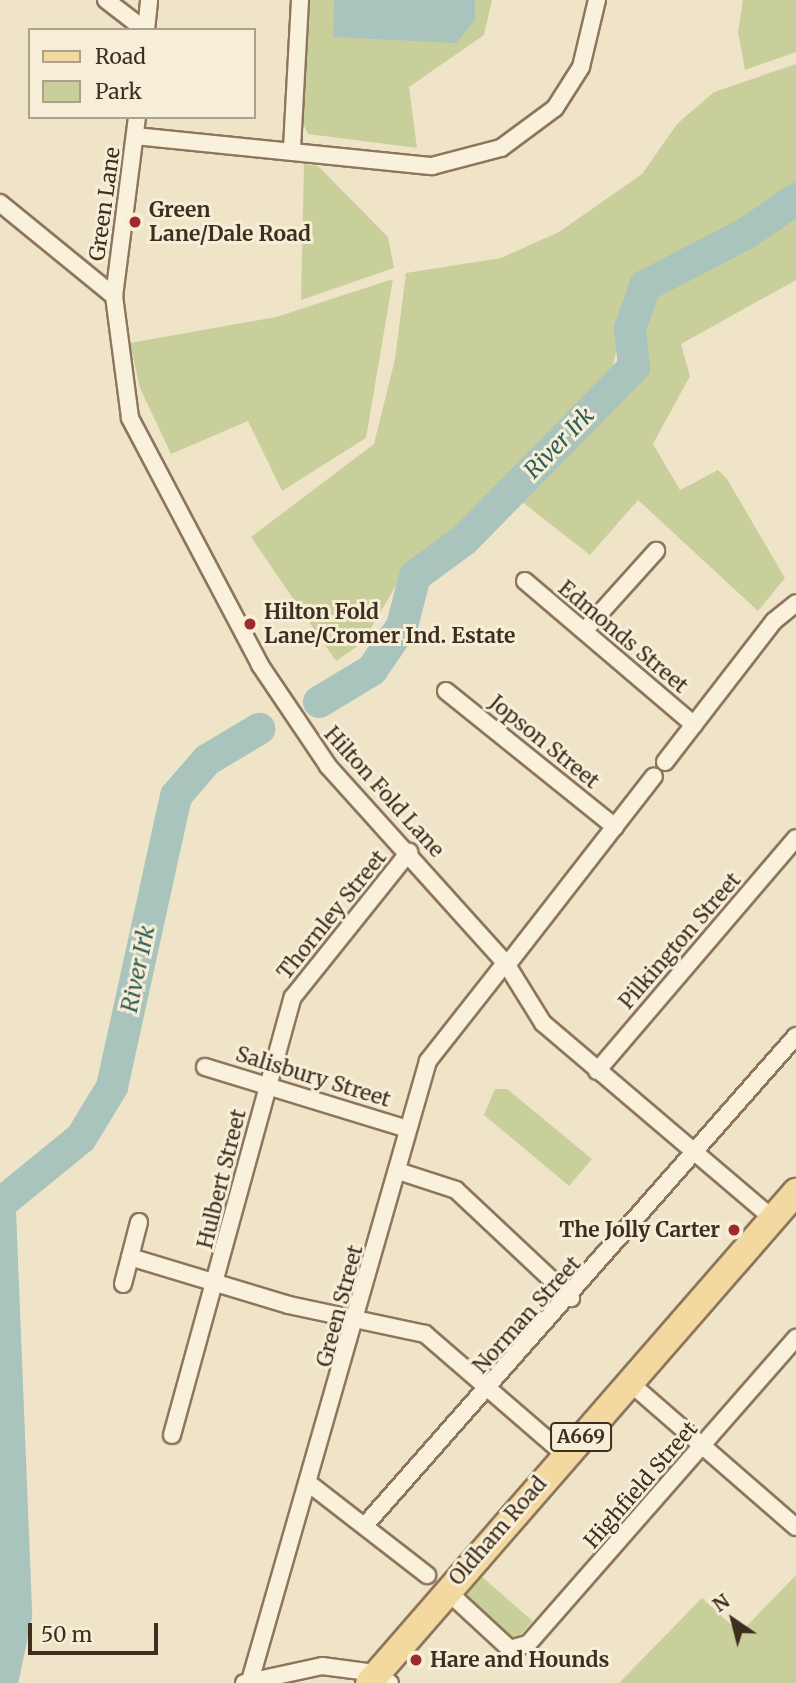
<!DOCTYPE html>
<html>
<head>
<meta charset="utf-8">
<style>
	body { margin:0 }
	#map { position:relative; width:796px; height:1683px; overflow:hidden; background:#f0e4c8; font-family:Merriweather,serif }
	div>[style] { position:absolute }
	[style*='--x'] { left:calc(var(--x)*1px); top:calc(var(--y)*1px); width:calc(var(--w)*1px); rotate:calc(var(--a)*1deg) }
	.green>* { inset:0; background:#c9cf9b; transform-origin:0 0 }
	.water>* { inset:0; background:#a9c4bc }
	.river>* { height:32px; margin:-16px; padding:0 16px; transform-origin:16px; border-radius:16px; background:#a9c4bc }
	.roads { filter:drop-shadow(2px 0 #8d765c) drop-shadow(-2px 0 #8d765c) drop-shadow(0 2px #8d765c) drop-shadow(0 -2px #8d765c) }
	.minor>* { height:16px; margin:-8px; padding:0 8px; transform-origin:8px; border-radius:8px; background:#faf1dc }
	.primary>* { height:26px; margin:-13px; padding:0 13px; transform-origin:13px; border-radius:13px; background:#f3d9a0 }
	.dots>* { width:19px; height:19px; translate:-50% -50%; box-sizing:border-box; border:4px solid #f7eed8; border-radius:50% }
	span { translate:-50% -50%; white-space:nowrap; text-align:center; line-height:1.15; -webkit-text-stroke:6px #f7eed8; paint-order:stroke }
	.shield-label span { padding:2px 5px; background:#f7eed8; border:2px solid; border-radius:5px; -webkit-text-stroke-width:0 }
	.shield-label { font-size:19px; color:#3d2e20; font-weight:700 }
	.street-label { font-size:21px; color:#3d2e20 }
	.poi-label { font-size:21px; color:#3d2e20; font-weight:700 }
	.left { translate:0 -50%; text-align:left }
	.right { translate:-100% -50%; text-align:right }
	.water-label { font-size:23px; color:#2f5d5a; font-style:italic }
	.legend { position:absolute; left:28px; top:28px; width:228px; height:91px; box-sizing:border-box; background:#f7eed8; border:2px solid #ada18e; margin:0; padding:9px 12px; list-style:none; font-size:21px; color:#3d2e20 }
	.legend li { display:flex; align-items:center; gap:14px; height:35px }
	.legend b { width:35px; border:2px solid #ada18e }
	.north { position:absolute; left:698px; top:1585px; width:70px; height:70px; -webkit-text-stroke:5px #f7eed8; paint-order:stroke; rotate:325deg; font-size:19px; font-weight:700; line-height:28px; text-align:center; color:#3d2e20 }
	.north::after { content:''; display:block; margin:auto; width:24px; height:32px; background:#3d2e20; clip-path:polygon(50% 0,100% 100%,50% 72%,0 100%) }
	.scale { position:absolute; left:28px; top:1623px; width:130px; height:32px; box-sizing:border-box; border:4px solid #3d2e20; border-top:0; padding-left:9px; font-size:21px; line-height:24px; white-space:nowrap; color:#3d2e20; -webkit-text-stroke:5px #f7eed8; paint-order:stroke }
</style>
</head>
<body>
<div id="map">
	<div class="green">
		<i style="clip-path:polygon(308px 0,492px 0,484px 35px,409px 87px,417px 148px,308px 134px,300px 116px)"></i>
		<i style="clip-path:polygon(743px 0,796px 0,796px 52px,745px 70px,738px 32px)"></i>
		<i style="clip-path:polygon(796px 64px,796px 188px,642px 277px,622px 323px,612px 371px,488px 503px,403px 574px,362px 643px,336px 661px,251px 537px,374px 444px,395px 359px,406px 273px,501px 258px,559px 232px,642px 174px,677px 124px,714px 92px)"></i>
		<i style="clip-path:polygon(304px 164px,318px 166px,388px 237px,394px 268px,301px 300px)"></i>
		<i style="clip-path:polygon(796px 212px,796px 280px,681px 344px,690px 376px,653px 444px,680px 490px,718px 470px,727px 479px,785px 578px,758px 611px,638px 500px,590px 555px,521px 501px,637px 383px,645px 308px,655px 293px)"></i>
		<i style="clip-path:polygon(393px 279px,366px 438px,282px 491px,248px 421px,171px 454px,140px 388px,130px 343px,276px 317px)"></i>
		<i style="clip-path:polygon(495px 1089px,507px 1089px,592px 1159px,569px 1186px,484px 1115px)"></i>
		<i style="clip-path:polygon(0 1463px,6px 1554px,21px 1631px,9px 1683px,0 1683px)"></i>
		<i style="clip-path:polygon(796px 1575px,796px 1683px,619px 1683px,702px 1598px,740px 1633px)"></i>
		<i style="left:482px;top:1577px;width:67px;height:26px;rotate:41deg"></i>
	</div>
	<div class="water">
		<i style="clip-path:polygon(334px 0,475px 0,475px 20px,456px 43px,333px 37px)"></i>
	</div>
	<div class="river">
		<i style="--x:319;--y:702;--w:62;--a:-31.1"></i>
		<i style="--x:372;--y:670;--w:53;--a:-55.7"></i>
		<i style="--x:402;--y:626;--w:52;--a:-75.4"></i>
		<i style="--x:415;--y:576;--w:61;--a:-36.3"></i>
		<i style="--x:464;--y:540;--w:243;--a:-45.5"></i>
		<i style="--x:634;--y:367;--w:38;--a:-96"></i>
		<i style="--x:630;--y:329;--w:46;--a:-70.8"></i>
		<i style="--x:645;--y:286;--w:115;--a:-27.5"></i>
		<i style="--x:747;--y:233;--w:60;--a:-34.8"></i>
		<i style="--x:0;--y:1204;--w:104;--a:-39.2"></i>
		<i style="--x:81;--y:1138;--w:60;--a:-58.7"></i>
		<i style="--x:112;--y:1087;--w:298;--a:-77.6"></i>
		<i style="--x:176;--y:796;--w:48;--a:-49.3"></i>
		<i style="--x:207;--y:760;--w:61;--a:-30.8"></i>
		<i style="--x:0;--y:1211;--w:404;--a:87.7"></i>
		<i style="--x:16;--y:1615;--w:69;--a:101.6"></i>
	</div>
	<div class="roads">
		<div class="minor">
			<i style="--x:106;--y:0;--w:49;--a:37.6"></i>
			<i style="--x:146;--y:30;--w:30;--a:-84"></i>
			<i style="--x:137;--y:117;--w:180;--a:97.3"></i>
			<i style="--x:114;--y:296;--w:123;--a:82.5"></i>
			<i style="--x:130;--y:418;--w:279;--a:62.2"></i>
			<i style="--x:260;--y:665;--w:122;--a:56"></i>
			<i style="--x:328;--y:766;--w:268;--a:48"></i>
			<i style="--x:507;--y:965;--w:68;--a:58.2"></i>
			<i style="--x:543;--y:1023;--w:301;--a:40.4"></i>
			<i style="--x:135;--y:136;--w:299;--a:5.8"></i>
			<i style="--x:432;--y:166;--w:71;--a:-14.6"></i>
			<i style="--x:501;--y:148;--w:67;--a:-36.5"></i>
			<i style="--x:555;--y:108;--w:49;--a:-57.6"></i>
			<i style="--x:581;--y:67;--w:69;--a:-76.6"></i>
			<i style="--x:292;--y:148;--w:148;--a:-86.9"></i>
			<i style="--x:0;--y:203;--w:147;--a:39.2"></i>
			<i style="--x:525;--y:581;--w:222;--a:40.4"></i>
			<i style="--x:584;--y:631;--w:108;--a:-48"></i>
			<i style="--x:446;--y:691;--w:217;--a:38.8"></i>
			<i style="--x:665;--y:762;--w:178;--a:-52.3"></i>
			<i style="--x:774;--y:621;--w:28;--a:-39"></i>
			<i style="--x:507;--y:965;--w:239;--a:-52.1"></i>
			<i style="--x:205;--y:1067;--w:212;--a:17"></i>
			<i style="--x:597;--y:1071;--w:306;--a:-49.5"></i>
			<i style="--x:398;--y:1171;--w:61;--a:18.1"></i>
			<i style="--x:456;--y:1190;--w:158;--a:43.2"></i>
			<i style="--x:130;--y:1257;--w:166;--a:16.8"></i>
			<i style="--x:289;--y:1305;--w:139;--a:12"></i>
			<i style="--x:425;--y:1334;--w:185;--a:40.8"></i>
			<i style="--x:123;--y:1284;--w:64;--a:-75.5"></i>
			<i style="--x:629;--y:1382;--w:221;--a:41"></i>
			<i style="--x:172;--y:1435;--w:454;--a:-74.6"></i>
			<i style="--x:293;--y:997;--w:186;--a:-51.3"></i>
			<i style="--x:311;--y:1485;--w:147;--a:37.8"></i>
			<i style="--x:367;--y:1523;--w:649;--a:-48.62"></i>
			<i style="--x:446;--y:1590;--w:87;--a:42.7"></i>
			<i style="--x:510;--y:1649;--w:19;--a:-16"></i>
			<i style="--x:528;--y:1644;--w:407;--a:-48.8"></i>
			<i style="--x:250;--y:1681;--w:645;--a:-73.98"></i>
			<i style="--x:428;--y:1061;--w:125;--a:-51.8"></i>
			<i style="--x:244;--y:1683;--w:80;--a:-12.3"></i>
			<i style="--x:322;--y:1666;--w:53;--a:7.5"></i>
			<i style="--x:375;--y:1673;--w:18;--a:34"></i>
		</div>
		<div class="primary">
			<i style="--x:369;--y:1683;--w:651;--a:-48.99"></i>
		</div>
	</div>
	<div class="dots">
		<i style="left:135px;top:222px;background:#9e2a2b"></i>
		<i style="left:250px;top:624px;background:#9e2a2b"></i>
		<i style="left:734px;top:1230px;background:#9e2a2b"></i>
		<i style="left:416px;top:1660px;background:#9e2a2b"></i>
	</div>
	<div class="shield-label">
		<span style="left:581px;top:1437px">A669</span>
	</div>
	<div class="street-label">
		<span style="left:105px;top:204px;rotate:-82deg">Green Lane</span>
		<span style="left:623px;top:637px;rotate:40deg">Edmonds Street</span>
		<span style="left:544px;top:742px;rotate:39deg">Jopson Street</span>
		<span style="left:384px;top:792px;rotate:48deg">Hilton Fold Lane</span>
		<span style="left:332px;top:915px;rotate:-51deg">Thornley Street</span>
		<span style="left:680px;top:941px;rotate:-49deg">Pilkington Street</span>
		<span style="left:313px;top:1077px;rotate:17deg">Salisbury Street</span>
		<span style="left:222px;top:1179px;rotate:-76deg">Hulbert Street</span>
		<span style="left:340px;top:1306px;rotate:-75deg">Green Street</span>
		<span style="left:527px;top:1315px;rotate:-48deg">Norman Street</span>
		<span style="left:641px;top:1485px;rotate:-49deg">Highfield Street</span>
		<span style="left:498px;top:1531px;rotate:-49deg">Oldham Road</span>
	</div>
	<div class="poi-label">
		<span class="left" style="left:149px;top:222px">Green<br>Lane/Dale Road</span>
		<span class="left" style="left:264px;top:624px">Hilton Fold<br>Lane/Cromer Ind. Estate</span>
		<span class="right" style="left:720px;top:1230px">The Jolly Carter</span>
		<span class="left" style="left:430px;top:1660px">Hare and Hounds</span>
	</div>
	<div class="water-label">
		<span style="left:559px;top:443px;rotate:-46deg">River Irk</span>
		<span style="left:138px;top:969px;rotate:-78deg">River Irk</span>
	</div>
	<ul class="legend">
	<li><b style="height:9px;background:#f3d9a0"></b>Road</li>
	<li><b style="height:19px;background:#c9cf9b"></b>Park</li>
	</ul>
	<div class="north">N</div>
	<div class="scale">50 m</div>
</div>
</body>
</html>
